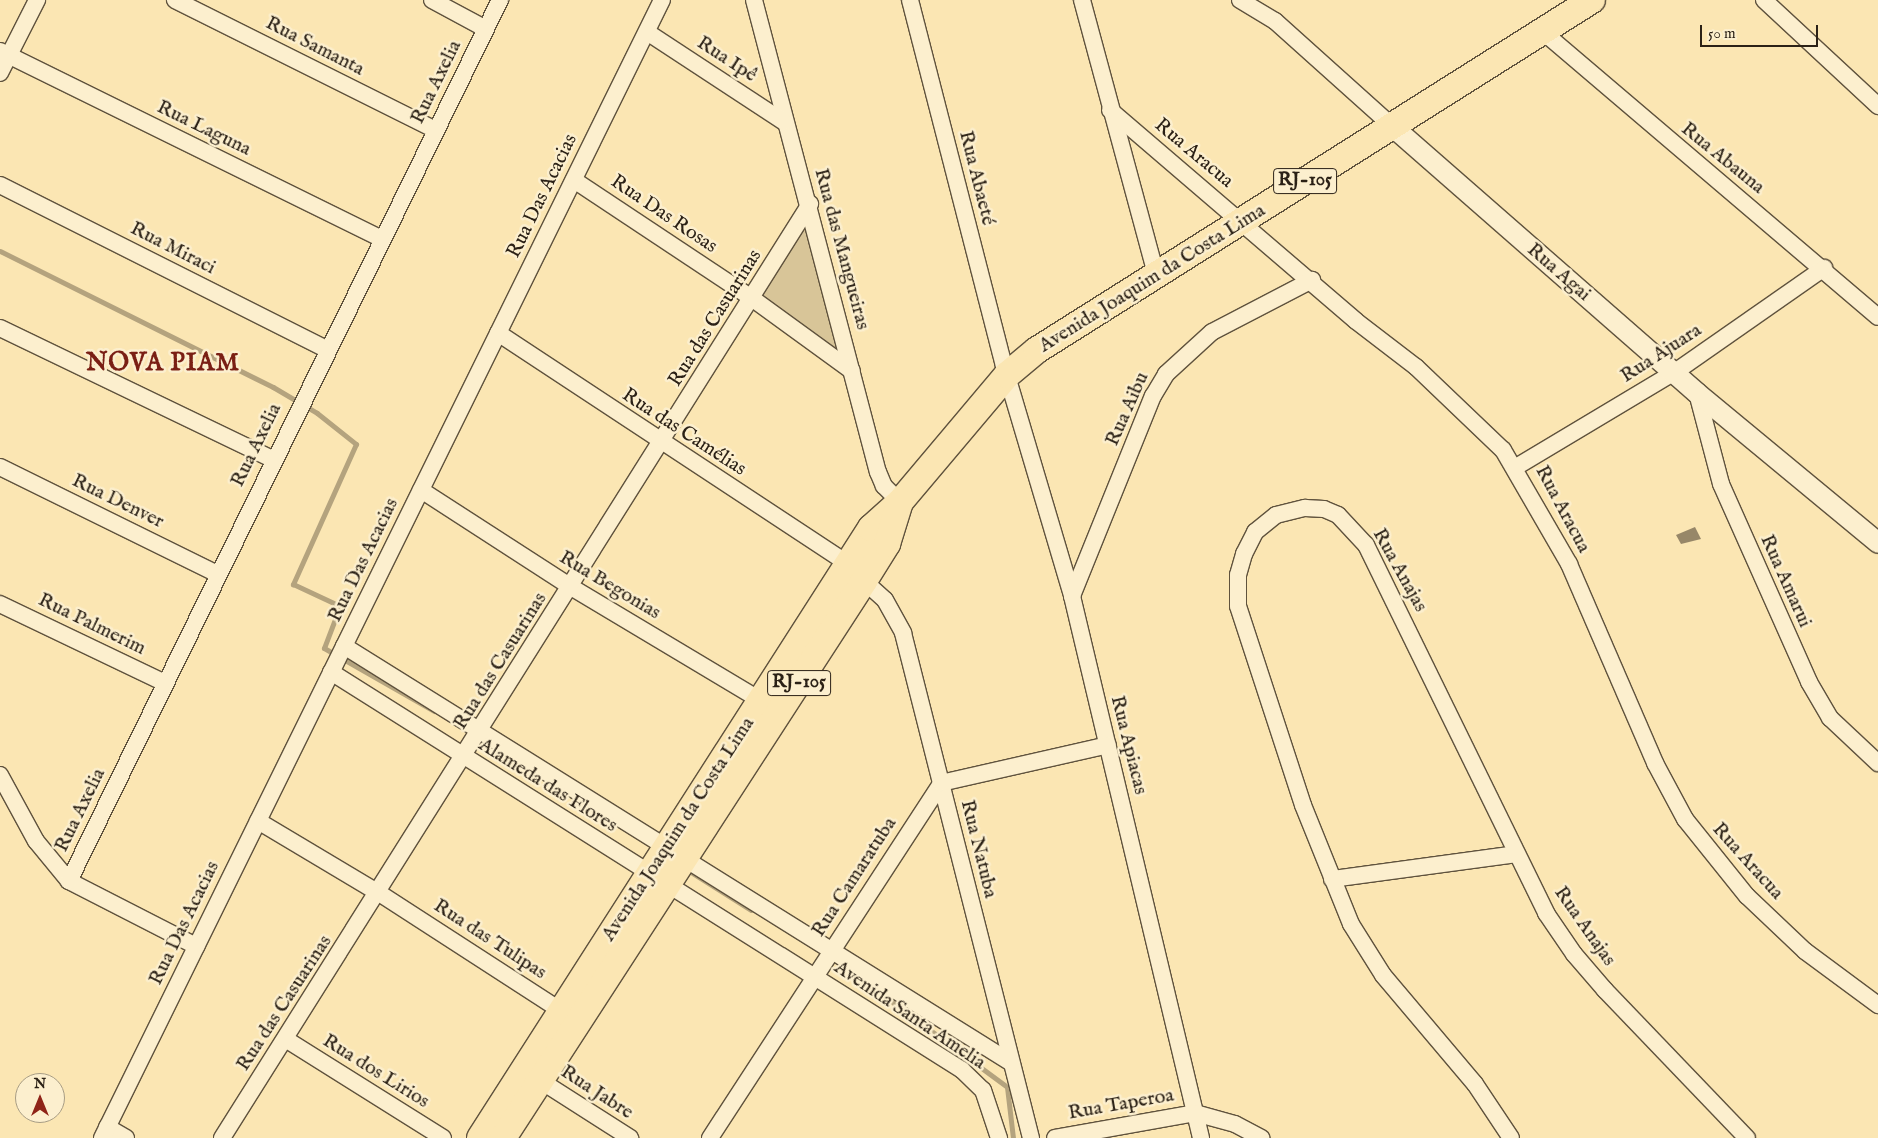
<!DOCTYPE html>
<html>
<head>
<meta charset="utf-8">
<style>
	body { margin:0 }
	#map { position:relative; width:1878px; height:1138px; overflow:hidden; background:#fbe6b3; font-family:"IM FELL English",serif }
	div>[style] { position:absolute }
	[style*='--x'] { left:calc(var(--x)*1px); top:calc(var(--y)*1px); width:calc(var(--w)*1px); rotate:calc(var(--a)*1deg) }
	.green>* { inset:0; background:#d8c598 }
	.stream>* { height:5px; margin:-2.5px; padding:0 2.5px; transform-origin:2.5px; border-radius:2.5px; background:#b4a37e }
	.building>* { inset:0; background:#978768 }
	.roads { filter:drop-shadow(1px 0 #5f523d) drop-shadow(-1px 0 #5f523d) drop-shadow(0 1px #5f523d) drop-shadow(0 -1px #5f523d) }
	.minor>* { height:16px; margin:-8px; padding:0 8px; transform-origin:8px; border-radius:8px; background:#fcefce }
	.tertiary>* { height:20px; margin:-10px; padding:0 10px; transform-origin:10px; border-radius:10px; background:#fcefce }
	.primary>* { height:26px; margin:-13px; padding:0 13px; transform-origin:13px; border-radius:13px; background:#fbe6b3 }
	span { translate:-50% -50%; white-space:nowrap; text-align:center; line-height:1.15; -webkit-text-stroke:5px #fcefce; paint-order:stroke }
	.shield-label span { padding:1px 4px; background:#fcefce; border:1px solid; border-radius:4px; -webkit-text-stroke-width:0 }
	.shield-label { font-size:19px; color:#2b2116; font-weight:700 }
	.street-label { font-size:20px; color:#2b2116 }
	.district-label { font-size:25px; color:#7a1f14; font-weight:700; letter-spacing:1px }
	.north { position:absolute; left:15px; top:1073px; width:50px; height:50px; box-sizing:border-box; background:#fcefce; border:1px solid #a89d84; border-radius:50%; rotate:0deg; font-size:14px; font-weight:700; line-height:20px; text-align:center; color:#2b2116 }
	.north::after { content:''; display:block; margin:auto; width:18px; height:22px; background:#8f2418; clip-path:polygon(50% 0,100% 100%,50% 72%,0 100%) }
	.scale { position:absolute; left:1700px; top:25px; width:118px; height:22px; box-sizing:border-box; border:2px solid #2b2116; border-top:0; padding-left:6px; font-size:15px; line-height:18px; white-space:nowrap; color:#2b2116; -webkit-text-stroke:4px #fcefce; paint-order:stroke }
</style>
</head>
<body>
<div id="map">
	<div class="green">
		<i style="clip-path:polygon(811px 207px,849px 361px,754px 298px)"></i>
	</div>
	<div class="stream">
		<i style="--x:0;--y:251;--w:305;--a:26.5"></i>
		<i style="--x:273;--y:387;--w:51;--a:30.6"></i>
		<i style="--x:317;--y:413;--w:50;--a:38.5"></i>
		<i style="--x:356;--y:444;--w:154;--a:114.2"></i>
		<i style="--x:293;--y:584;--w:52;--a:25.1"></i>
		<i style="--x:340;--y:606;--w:45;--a:110.9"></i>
		<i style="--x:324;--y:648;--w:127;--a:29.8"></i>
		<i style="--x:689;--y:871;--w:73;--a:32.2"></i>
		<i style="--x:854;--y:974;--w:190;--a:36.4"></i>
		<i style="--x:1007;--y:1087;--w:51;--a:83.3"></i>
	</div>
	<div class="building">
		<i style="clip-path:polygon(1695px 527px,1701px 539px,1681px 544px,1676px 535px)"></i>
	</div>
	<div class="roads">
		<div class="minor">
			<i style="--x:175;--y:0;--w:292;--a:26.5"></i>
			<i style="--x:432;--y:0;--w:61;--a:28.2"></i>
			<i style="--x:754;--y:0;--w:488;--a:75.3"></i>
			<i style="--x:878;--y:472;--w:15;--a:67"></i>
			<i style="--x:884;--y:486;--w:23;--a:45"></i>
			<i style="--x:910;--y:0;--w:378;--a:75.6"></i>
			<i style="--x:1004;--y:366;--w:240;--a:73.5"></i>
			<i style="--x:1072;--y:596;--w:557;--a:76.61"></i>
			<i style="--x:1082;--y:0;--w:285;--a:74.9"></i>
			<i style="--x:1240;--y:0;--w:41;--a:31"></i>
			<i style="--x:1275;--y:21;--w:157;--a:41.9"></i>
			<i style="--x:1764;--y:0;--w:156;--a:42.9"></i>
			<i style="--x:1542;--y:31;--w:441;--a:40.4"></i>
			<i style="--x:647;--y:32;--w:164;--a:33.3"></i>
			<i style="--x:0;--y:51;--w:426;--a:26.2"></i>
			<i style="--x:0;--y:73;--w:82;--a:-63.1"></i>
			<i style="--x:1110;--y:110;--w:324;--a:40.6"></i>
			<i style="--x:1356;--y:321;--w:76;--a:37.5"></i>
			<i style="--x:1416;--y:367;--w:120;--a:43.7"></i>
			<i style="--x:1503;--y:450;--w:132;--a:59.9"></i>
			<i style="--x:1569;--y:564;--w:217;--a:66.6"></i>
			<i style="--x:1655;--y:763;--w:64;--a:61.8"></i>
			<i style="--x:1685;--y:819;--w:99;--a:51.2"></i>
			<i style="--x:1747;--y:896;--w:80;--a:43.5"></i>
			<i style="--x:1805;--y:951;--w:91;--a:36.5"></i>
			<i style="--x:574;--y:180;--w:215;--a:33.6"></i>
			<i style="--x:753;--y:299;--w:122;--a:36"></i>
			<i style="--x:0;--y:185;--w:365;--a:26.7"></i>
			<i style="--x:0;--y:328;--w:302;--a:25.7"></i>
			<i style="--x:498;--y:333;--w:419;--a:33.4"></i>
			<i style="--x:1697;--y:393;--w:94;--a:75.2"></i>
			<i style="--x:1721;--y:484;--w:217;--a:66"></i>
			<i style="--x:1809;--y:682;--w:42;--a:59.7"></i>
			<i style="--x:1830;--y:718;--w:66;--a:43.2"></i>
			<i style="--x:0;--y:467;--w:242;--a:26.2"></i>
			<i style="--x:1516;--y:467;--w:185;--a:-30.9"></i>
			<i style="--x:1675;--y:372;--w:182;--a:-34.9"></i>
			<i style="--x:421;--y:490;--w:179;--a:32.9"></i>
			<i style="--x:571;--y:587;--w:230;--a:30.9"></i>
			<i style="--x:864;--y:581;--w:28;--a:42"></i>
			<i style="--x:885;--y:600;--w:38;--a:61"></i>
			<i style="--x:903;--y:633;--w:521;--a:75.78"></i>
			<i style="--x:1072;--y:596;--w:216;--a:-68"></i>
			<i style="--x:1153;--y:396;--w:26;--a:-59"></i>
			<i style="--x:1166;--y:374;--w:62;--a:-42.4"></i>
			<i style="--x:1212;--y:332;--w:113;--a:-27.5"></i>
			<i style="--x:0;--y:604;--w:183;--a:25.6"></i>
			<i style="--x:344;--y:646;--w:785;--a:31.99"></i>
			<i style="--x:331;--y:672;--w:746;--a:32.24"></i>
			<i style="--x:962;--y:1070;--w:29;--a:44"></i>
			<i style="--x:983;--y:1090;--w:51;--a:71.6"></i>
			<i style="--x:0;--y:775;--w:75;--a:61.4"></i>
			<i style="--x:36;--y:841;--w:52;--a:50.5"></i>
			<i style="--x:69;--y:881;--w:143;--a:27.1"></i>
			<i style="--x:258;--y:821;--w:141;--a:30.8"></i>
			<i style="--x:379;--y:893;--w:226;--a:32.9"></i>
			<i style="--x:1332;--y:879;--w:186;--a:-7.7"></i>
			<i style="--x:69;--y:881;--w:981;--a:-63.93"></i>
			<i style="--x:287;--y:1040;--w:184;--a:32.1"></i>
			<i style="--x:541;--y:1081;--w:106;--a:32.6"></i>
			<i style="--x:107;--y:1127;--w:22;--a:30"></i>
			<i style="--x:102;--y:1138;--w:1268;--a:-63.8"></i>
			<i style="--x:222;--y:1138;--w:1104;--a:-57.81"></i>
			<i style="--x:710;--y:1138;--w:424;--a:-56.9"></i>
			<i style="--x:941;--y:783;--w:171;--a:-12.8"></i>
			<i style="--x:1055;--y:1138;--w:142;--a:-10.1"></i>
			<i style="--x:1195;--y:1113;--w:41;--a:15.4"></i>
			<i style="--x:1235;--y:1124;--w:30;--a:28"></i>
			<i style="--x:1511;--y:1138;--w:65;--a:-123.7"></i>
			<i style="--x:1475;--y:1084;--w:143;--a:-130.2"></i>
			<i style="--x:1383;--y:975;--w:60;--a:-122.1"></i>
			<i style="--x:1351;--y:924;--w:128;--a:-112"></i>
			<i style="--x:1303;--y:805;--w:209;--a:-108.1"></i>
			<i style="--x:1238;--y:606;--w:31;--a:-90"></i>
			<i style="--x:1238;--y:575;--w:22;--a:-74"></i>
			<i style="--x:1244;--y:554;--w:25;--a:-63"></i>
			<i style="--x:1255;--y:532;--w:27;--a:-39"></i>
			<i style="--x:1276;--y:515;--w:30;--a:-14"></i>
			<i style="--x:1305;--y:508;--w:19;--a:3"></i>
			<i style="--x:1324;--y:509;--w:15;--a:23"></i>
			<i style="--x:1338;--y:515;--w:41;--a:47"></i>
			<i style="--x:1366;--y:545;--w:410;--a:63.9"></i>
			<i style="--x:1546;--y:913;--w:50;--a:55.7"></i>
			<i style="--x:1574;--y:954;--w:48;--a:49.3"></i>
			<i style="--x:1605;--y:990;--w:205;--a:46.2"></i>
		</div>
		<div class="tertiary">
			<i style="--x:1392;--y:126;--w:405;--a:41.2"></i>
			<i style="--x:1697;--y:393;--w:235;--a:39.6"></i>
		</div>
		<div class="primary">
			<i style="--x:480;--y:1138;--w:725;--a:-57.34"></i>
			<i style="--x:871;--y:528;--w:39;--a:-42"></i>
			<i style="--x:900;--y:502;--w:166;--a:-49.9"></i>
			<i style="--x:1007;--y:375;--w:39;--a:-40"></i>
			<i style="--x:1037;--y:350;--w:656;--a:-32.24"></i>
			<i style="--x:503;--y:1138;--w:664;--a:-57.05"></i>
			<i style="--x:864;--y:581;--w:44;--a:-58.1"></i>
			<i style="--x:887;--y:544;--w:44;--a:-72.8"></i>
		</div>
	</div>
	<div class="shield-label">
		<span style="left:1305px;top:181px">RJ-105</span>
		<span style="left:799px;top:683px">RJ-105</span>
	</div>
	<div class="street-label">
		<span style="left:315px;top:46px;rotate:27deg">Rua Samanta</span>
		<span style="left:727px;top:59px;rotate:33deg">Rua Ipê</span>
		<span style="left:436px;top:82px;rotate:-64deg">Rua Axelia</span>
		<span style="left:204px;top:128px;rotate:26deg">Rua Laguna</span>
		<span style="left:1194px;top:153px;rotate:40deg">Rua Aracua</span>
		<span style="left:1723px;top:158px;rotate:39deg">Rua Abauna</span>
		<span style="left:977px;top:178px;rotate:76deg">Rua Abaeté</span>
		<span style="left:542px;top:196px;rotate:-64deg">Rua Das Acacias</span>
		<span style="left:664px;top:214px;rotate:34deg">Rua Das Rosas</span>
		<span style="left:173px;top:248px;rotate:27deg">Rua Miraci</span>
		<span style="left:842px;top:249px;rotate:75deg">Rua das Mangueiras</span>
		<span style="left:1559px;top:272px;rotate:41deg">Rua Agai</span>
		<span style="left:1152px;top:278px;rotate:-32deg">Avenida Joaquim da Costa Lima</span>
		<span style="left:715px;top:318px;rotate:-58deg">Rua das Casuarinas</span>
		<span style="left:1661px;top:353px;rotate:-33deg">Rua Ajuara</span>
		<span style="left:1127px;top:409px;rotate:-66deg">Rua Aibu</span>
		<span style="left:684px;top:432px;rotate:33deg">Rua das Camélias</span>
		<span style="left:256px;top:445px;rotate:-64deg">Rua Axelia</span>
		<span style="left:118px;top:501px;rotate:26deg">Rua Denver</span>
		<span style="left:1563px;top:509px;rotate:62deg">Rua Aracua</span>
		<span style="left:363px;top:560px;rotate:-64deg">Rua Das Acacias</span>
		<span style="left:1400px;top:570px;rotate:61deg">Rua Anajas</span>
		<span style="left:1786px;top:581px;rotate:66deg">Rua Amarui</span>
		<span style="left:610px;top:585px;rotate:31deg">Rua Begonias</span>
		<span style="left:92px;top:624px;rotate:26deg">Rua Palmerim</span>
		<span style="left:500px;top:661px;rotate:-58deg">Rua das Casuarinas</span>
		<span style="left:1129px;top:745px;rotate:76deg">Rua Apiacas</span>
		<span style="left:548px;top:785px;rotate:32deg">Alameda das Flores</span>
		<span style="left:80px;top:810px;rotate:-64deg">Rua Axelia</span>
		<span style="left:678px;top:829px;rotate:-57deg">Avenida Joaquim da Costa Lima</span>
		<span style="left:979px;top:849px;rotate:76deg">Rua Natuba</span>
		<span style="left:1748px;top:861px;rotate:48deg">Rua Aracua</span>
		<span style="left:854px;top:877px;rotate:-57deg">Rua Camaratuba</span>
		<span style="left:184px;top:923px;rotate:-64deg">Rua Das Acacias</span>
		<span style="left:1585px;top:926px;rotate:55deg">Rua Anajas</span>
		<span style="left:490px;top:939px;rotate:33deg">Rua das Tulipas</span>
		<span style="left:284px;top:1003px;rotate:-57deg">Rua das Casuarinas</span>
		<span style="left:910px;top:1015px;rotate:34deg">Avenida Santa Amelia</span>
		<span style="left:376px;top:1071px;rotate:32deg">Rua dos Lirios</span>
		<span style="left:597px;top:1092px;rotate:33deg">Rua Jabre</span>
		<span style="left:1121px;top:1104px;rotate:-10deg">Rua Taperoa</span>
	</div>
	<div class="district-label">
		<span style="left:163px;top:363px">NOVA PIAM</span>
	</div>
	<div class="north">N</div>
	<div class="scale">50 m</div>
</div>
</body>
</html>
